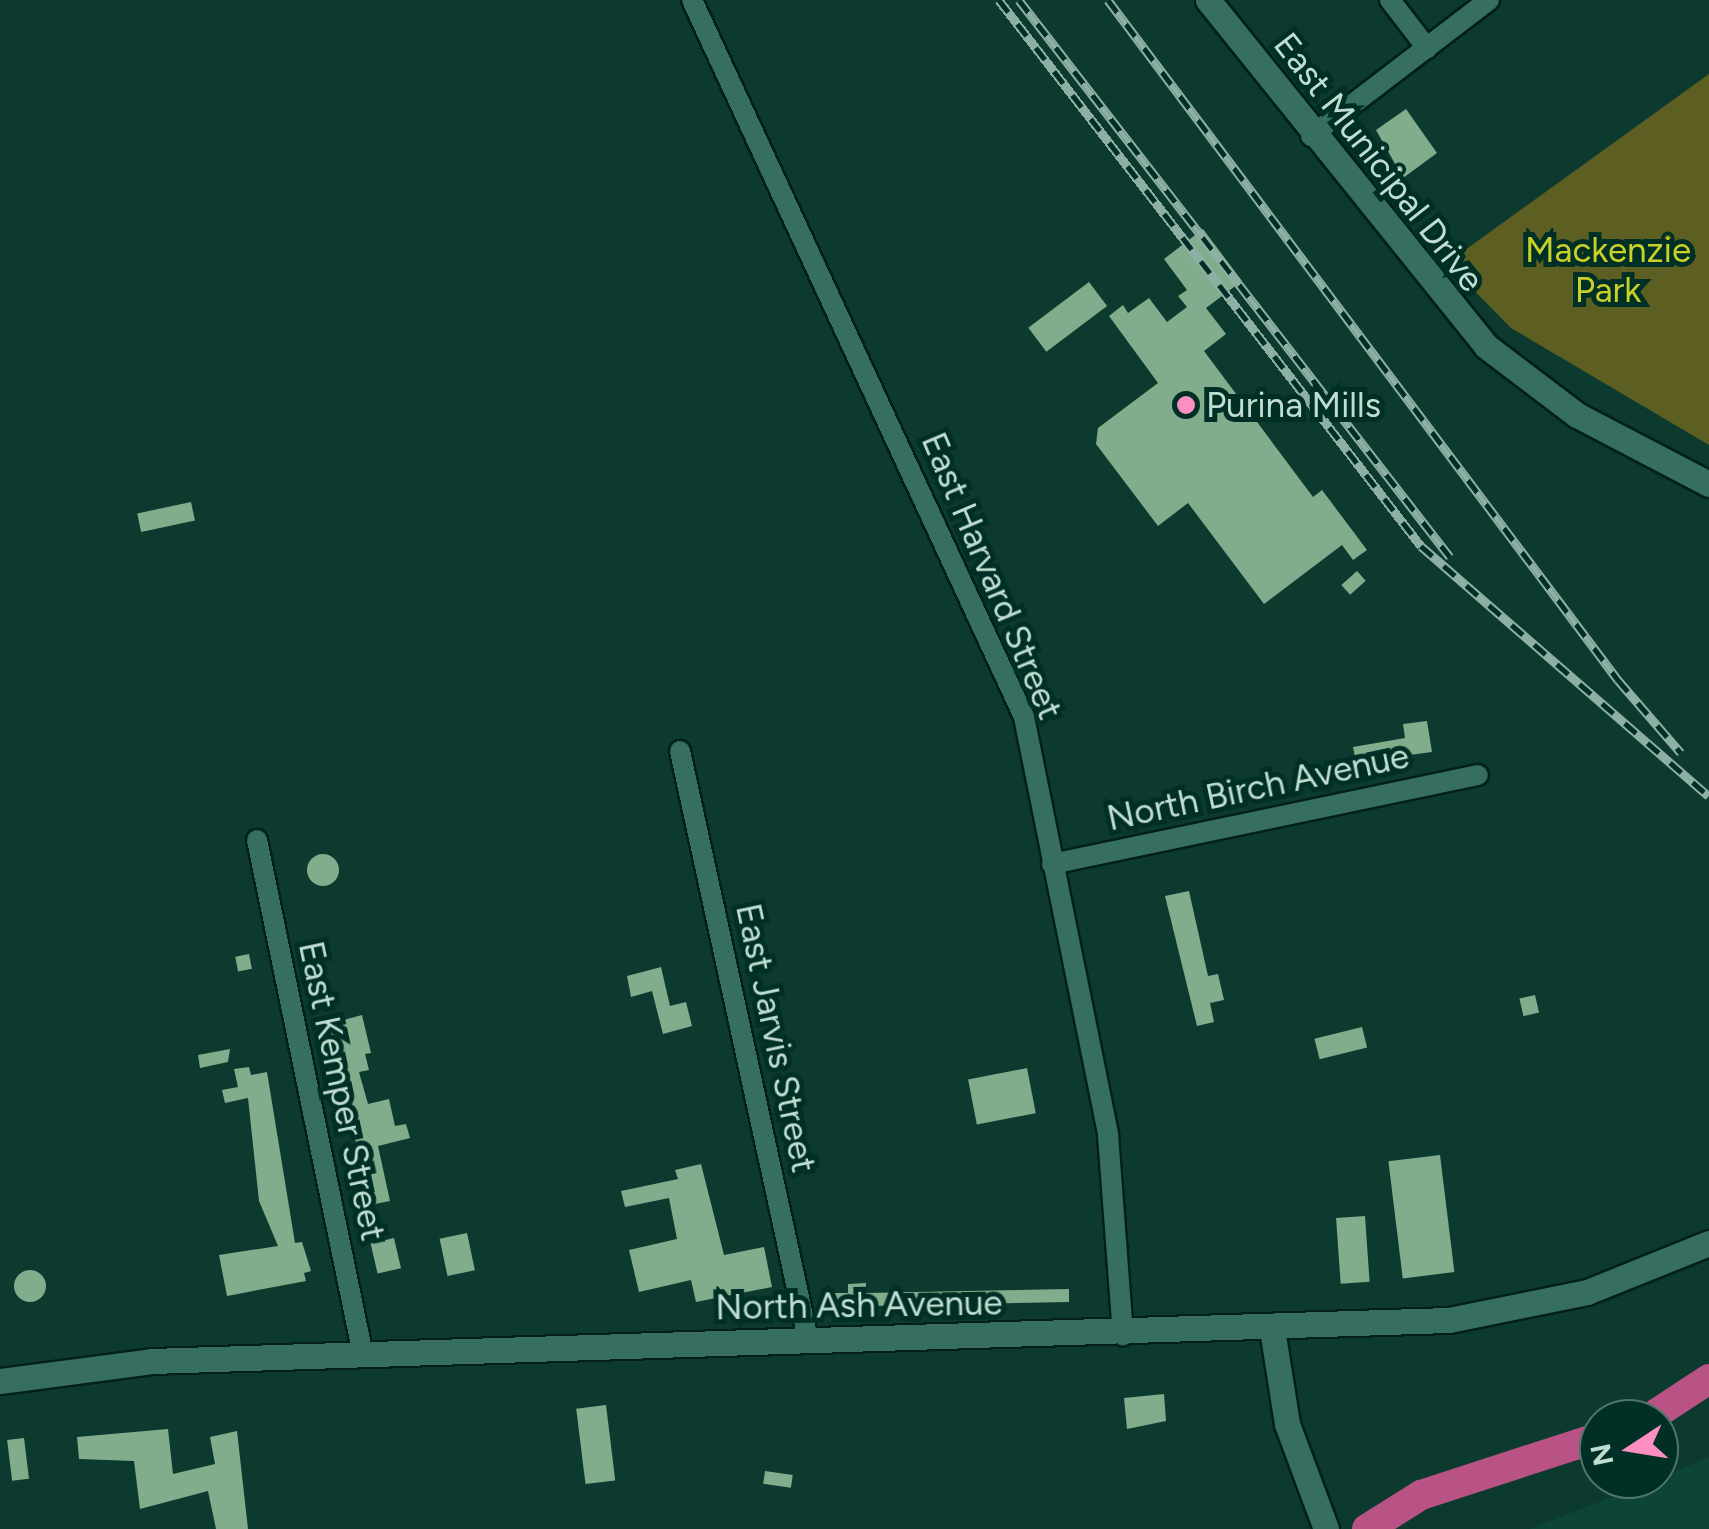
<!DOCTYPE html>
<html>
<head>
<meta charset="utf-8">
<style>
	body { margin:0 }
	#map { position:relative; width:1709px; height:1529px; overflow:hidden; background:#0d3a2f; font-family:Figtree,sans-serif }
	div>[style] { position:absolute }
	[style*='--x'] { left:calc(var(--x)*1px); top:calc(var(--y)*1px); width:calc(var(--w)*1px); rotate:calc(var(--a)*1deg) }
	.built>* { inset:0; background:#0c4436 }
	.green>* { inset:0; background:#5c5f21 }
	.river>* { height:30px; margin:-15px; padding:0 15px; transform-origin:15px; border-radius:15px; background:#ba5385 }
	.building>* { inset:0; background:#81ad8c; transform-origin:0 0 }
	.round { border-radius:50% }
	.roads { filter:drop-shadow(2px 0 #022017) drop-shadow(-2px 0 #022017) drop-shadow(0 2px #022017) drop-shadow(0 -2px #022017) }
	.minor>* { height:20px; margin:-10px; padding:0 10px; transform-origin:10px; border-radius:10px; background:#366f5f }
	.tertiary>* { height:25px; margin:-12.5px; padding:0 12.5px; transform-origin:12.5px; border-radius:12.5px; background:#366f5f }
	.rail>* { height:9px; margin-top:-4.5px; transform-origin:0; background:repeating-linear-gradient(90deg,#003025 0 15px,#8eafa4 0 30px); box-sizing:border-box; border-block:2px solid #8eafa4 }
	.dots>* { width:28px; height:28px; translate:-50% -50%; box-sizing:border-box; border:5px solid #003025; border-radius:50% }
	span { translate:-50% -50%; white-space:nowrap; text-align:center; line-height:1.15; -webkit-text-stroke:10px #003025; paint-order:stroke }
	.street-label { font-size:35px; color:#c0ddd2 }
	.park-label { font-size:35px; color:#cad028 }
	.poi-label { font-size:35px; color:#c0ddd2 }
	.left { translate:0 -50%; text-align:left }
	.north { position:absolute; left:1579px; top:1399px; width:100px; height:100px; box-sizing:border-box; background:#003025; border:2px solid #4d756a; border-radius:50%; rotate:258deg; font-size:28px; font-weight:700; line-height:40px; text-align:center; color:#c0ddd2 }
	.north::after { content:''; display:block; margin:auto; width:35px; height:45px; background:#fc8fc1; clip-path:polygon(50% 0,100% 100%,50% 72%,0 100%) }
</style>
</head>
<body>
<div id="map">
	<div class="built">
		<i style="clip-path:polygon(1709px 1457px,1709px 1529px,1529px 1529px,1659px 1479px)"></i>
	</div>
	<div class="green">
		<i style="clip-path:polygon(1709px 74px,1709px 445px,1511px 328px,1447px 263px)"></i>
	</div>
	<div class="river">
		<i style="--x:1648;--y:1419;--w:73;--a:-33.3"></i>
		<i style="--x:1367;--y:1529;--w:64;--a:-32.2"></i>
		<i style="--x:1421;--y:1495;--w:187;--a:-18"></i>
	</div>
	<div class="building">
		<i style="clip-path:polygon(1406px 109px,1437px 153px,1403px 178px,1376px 130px)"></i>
		<i style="clip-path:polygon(1203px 229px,1242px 281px,1206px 308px,1226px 334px,1204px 351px,1313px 497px,1322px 490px,1367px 550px,1353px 560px,1342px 545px,1264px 604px,1188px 503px,1158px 526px,1096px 444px,1098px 428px,1158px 383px,1109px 316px,1123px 305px,1128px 313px,1149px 298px,1167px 322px,1187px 307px,1178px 296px,1187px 290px,1164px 259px)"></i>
		<i style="left:1089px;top:282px;width:30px;height:76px;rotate:53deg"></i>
		<i style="left:191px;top:502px;width:19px;height:55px;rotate:78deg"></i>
		<i style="left:1357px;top:571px;width:13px;height:21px;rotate:48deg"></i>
		<i style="clip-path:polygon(1427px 721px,1432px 752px,1356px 762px,1353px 747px,1405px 738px,1403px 724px)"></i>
		<i class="round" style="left:307px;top:854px;width:32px;height:32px"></i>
		<i style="clip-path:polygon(1189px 891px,1208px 976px,1218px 974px,1224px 1000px,1210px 1003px,1214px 1022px,1197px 1026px,1165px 896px)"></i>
		<i style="left:249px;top:954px;width:15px;height:14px;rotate:79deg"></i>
		<i style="clip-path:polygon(661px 967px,670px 1006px,686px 1002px,692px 1026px,663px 1034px,652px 991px,631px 997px,627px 976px)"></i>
		<i style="left:1535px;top:995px;width:18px;height:16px;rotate:77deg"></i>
		<i style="clip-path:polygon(362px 1015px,371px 1053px,365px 1054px,369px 1070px,359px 1072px,368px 1104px,389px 1099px,395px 1126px,406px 1124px,410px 1138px,378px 1146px,390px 1201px,370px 1205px,329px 1024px)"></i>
		<i style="left:1362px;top:1027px;width:21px;height:49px;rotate:76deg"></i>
		<i style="clip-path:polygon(230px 1049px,228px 1062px,200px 1068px,198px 1055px)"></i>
		<i style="clip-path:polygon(249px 1067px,251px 1075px,267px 1072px,295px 1243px,302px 1242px,311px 1271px,304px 1273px,306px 1281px,227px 1296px,219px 1255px,278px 1246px,259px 1201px,248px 1098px,225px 1103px,222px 1090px,238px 1087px,234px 1069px)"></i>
		<i style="left:1027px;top:1068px;width:46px;height:60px;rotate:79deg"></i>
		<i style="left:1440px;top:1155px;width:118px;height:52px;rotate:83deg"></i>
		<i style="clip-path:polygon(701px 1164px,724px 1255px,764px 1247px,772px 1287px,696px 1302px,691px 1280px,639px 1292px,629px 1250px,677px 1239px,669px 1198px,625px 1207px,621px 1191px,678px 1179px,675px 1170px)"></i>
		<i style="left:1365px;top:1216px;width:66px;height:29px;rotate:86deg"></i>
		<i style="left:467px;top:1233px;width:38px;height:28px;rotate:78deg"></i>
		<i style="left:394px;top:1238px;width:31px;height:24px;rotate:77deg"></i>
		<i class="round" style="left:14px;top:1270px;width:32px;height:32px"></i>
		<i style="clip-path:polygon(866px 1283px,866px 1293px,1069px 1289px,1069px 1302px,824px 1307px,824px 1293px,848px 1293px,848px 1284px)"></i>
		<i style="clip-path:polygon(1164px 1394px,1166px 1421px,1127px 1429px,1124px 1398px)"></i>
		<i style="left:606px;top:1405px;width:76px;height:30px;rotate:83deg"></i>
		<i style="clip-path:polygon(168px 1429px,173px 1474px,215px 1464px,210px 1437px,237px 1431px,248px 1529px,216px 1529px,208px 1491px,140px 1509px,134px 1461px,79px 1459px,77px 1437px)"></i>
		<i style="left:24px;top:1438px;width:41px;height:17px;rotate:83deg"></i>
		<i style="left:765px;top:1471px;width:28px;height:13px;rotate:8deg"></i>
	</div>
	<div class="roads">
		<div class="minor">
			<i style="--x:692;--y:0;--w:790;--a:65.15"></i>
			<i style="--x:1024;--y:717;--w:426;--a:78.6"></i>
			<i style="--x:1108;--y:1135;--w:201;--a:85.7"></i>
			<i style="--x:1390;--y:0;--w:61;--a:52.4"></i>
			<i style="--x:1311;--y:136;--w:224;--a:-37.4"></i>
			<i style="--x:680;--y:751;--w:602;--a:77.72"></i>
			<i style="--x:257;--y:840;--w:526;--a:78.37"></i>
			<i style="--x:1052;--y:864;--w:435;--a:-11.8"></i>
		</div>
		<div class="tertiary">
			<i style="--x:1208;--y:0;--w:444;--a:51.2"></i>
			<i style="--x:1486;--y:346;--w:114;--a:37.2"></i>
			<i style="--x:1577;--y:415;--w:149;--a:27.6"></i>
			<i style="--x:1272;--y:1329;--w:96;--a:81"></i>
			<i style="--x:1287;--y:1424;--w:112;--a:69.6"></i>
			<i style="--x:0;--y:1381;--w:152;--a:-7.5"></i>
			<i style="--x:151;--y:1361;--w:1299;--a:-1.81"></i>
			<i style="--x:1449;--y:1320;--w:141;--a:-11.5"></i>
			<i style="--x:1587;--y:1292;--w:131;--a:-21.9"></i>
		</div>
	</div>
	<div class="rail">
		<i style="--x:999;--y:0;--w:690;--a:52.3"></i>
		<i style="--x:1421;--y:546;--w:381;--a:41"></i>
		<i style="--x:1019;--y:0;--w:704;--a:52.27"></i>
		<i style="--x:1108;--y:0;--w:850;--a:53.13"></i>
		<i style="--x:1618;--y:680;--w:96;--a:49.2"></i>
	</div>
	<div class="dots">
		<i style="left:1186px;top:405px;background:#fc8fc1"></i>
	</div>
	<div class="street-label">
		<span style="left:1379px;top:162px;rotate:52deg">East Municipal Drive</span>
		<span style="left:992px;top:576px;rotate:67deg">East Harvard Street</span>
		<span style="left:1258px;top:787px;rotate:-12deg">North Birch Avenue</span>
		<span style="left:776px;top:1038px;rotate:78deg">East Jarvis Street</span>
		<span style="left:342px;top:1091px;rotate:78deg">East Kemper Street</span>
		<span style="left:859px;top:1305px;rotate:-1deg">North Ash Avenue</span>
	</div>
	<div class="park-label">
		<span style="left:1608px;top:270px">Mackenzie<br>Park</span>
	</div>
	<div class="poi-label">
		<span class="left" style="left:1206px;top:405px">Purina Mills</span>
	</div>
	<div class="north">N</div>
</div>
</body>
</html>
